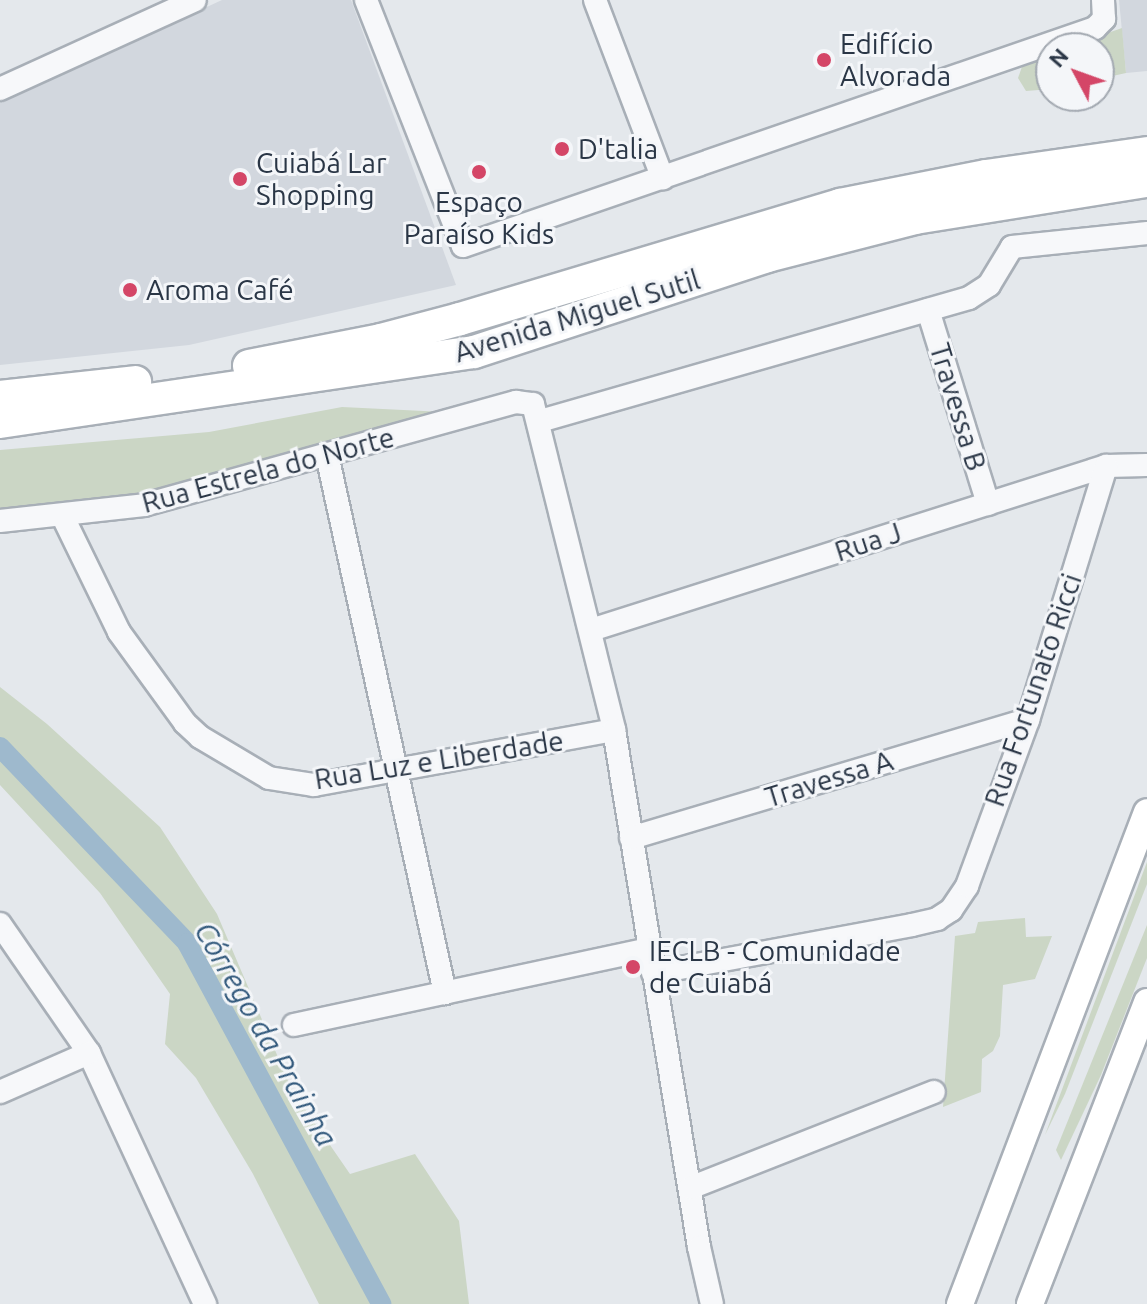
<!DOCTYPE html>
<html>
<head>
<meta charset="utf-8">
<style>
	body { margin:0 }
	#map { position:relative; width:1147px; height:1304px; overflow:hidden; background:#e4e8ec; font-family:Ubuntu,sans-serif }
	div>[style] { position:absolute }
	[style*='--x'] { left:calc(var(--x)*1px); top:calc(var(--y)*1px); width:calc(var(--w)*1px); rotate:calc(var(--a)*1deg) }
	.built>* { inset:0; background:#d2d7de }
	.green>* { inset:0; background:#cbd6c5 }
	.canal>* { height:20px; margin:-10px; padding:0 10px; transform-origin:10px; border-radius:10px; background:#9eb9cd }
	.roads { filter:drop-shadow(2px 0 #a8afb7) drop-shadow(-2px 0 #a8afb7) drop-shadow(0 2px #a8afb7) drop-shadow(0 -2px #a8afb7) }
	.minor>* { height:22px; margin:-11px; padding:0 11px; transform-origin:11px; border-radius:11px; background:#f7f8fa }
	.major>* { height:26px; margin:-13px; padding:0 13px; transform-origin:13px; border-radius:13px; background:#fff }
	.highway>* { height:32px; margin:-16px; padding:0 16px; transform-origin:16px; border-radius:16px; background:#fff }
	.dots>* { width:22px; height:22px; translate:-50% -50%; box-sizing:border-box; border:4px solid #f4f6f9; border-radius:50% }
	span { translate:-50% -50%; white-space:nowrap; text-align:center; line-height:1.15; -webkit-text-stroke:6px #f4f6f9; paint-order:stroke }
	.poi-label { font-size:28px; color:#2a3646 }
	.left { translate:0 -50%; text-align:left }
	.street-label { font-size:28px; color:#2a3646 }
	.water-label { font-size:30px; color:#32597c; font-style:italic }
	.north { position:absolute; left:1035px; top:32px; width:80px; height:80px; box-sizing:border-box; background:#f4f6f9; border:2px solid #a3a9b1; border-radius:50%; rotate:311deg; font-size:22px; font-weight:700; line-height:32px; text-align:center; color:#2a3646 }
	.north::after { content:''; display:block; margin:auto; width:28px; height:36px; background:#d44667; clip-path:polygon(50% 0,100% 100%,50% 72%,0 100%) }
</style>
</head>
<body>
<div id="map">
	<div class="built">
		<i style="clip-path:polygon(222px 0,351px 0,456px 285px,189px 345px,0 365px,0 102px)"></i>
		<i style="clip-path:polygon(1119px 0,1147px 0,1147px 71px,1126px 73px)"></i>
	</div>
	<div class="green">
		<i style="clip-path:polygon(1122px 28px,1126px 73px,1099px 79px,1099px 48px,1065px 48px)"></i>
		<i style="clip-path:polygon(1051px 53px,1051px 89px,1026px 91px,1018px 78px,1023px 64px)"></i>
		<i style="clip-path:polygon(342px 407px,444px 412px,139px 500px,0 514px,0 450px,209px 432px)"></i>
		<i style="clip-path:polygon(0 687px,47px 724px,160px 827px,217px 914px,292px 1090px,350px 1174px,415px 1154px,459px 1221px,469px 1304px,319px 1304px,253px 1174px,196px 1078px,165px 1044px,170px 994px,100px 893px,0 785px)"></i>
		<i style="clip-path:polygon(1147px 862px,1147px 884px,1065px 1094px,1045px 1135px)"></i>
		<i style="clip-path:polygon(1025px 918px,1026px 937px,1052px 936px,1035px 979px,1003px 985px,1000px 1036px,993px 1051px,982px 1059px,981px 1092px,943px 1107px,955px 936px,975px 933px,978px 922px)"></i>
		<i style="clip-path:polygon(1147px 925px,1147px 958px,1101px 1075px,1061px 1160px,1056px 1150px)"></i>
	</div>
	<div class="canal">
		<i style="--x:0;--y:747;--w:271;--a:46.3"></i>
		<i style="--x:187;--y:943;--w:410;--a:61.7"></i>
	</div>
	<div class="roads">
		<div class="minor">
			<i style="--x:366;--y:0;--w:264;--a:68.5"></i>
			<i style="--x:463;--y:246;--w:669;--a:-19.03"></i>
			<i style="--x:1095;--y:28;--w:13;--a:-45"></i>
			<i style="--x:1104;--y:19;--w:19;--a:-93"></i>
			<i style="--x:595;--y:0;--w:191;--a:69.2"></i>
			<i style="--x:0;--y:89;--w:214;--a:-24.5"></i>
			<i style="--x:928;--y:310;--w:203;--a:72.8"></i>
			<i style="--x:540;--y:421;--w:446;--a:-16"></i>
			<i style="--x:969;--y:298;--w:24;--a:-33"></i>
			<i style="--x:989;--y:285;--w:44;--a:-58.8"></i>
			<i style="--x:1012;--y:247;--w:136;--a:-5.9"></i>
			<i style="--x:327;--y:455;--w:551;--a:77.63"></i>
			<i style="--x:63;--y:517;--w:128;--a:64"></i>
			<i style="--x:119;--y:632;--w:112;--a:54"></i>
			<i style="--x:185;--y:723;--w:21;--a:43"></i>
			<i style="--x:200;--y:737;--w:80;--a:30.7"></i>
			<i style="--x:269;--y:778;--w:46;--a:8.8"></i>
			<i style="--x:314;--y:785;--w:305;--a:-10.4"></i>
			<i style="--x:0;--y:521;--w:145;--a:-6.3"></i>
			<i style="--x:144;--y:505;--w:386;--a:-15.5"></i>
			<i style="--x:516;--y:402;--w:17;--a:7"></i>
			<i style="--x:533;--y:404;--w:336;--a:76"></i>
			<i style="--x:614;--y:730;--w:524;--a:80.66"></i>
			<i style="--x:699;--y:1247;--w:58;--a:77.2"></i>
			<i style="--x:591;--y:630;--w:540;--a:-17.66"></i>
			<i style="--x:1106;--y:466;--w:41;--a:-1.4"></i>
			<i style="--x:631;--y:838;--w:414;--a:-16.6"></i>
			<i style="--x:0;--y:924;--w:157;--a:55.4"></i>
			<i style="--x:89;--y:1053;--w:277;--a:65.2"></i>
			<i style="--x:653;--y:973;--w:263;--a:-10.5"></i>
			<i style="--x:912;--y:925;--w:26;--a:-13"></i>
			<i style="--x:937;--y:919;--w:17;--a:-33"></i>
			<i style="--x:951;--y:910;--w:29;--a:-56"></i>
			<i style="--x:967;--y:886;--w:177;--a:-69.8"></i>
			<i style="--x:1028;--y:720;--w:266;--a:-72.9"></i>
			<i style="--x:294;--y:1025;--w:364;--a:-12.1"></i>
			<i style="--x:0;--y:1092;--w:97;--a:-23.7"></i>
			<i style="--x:690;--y:1188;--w:262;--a:-21.5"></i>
		</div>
		<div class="major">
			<i style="--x:960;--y:1304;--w:526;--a:-69.19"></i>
			<i style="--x:1030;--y:1304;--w:324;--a:-68.8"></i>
		</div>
		<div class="highway">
			<i style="--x:249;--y:366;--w:135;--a:-11.1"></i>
			<i style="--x:381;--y:340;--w:82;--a:-14.9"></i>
			<i style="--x:460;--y:319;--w:397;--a:-16.7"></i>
			<i style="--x:840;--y:205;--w:149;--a:-11.2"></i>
			<i style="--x:986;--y:176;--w:163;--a:-8.1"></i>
			<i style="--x:0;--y:397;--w:136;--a:-6.3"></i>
			<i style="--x:0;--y:422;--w:479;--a:-8.4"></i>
			<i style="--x:474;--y:352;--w:308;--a:-18.1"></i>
			<i style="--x:767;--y:256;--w:153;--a:-14.4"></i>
			<i style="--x:915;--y:218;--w:235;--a:-9.1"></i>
		</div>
	</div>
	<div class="dots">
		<i style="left:824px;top:60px;background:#d44667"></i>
		<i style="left:562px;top:149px;background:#d44667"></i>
		<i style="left:479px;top:172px;background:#d44667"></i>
		<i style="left:240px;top:179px;background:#d44667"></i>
		<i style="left:130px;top:290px;background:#d44667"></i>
		<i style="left:633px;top:967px;background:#d44667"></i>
	</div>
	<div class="poi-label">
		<span class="left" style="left:840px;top:60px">Edifício<br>Alvorada</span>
		<span class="left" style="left:578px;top:149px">D'talia</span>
		<span class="left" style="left:256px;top:179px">Cuiabá Lar<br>Shopping</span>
		<span style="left:479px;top:218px">Espaço<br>Paraíso Kids</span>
		<span class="left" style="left:146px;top:290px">Aroma Café</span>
		<span class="left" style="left:649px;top:967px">IECLB - Comunidade<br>de Cuiabá</span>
	</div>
	<div class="street-label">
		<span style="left:577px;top:316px;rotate:-17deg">Avenida Miguel Sutil</span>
		<span style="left:958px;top:407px;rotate:73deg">Travessa B</span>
		<span style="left:268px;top:470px;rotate:-15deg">Rua Estrela do Norte</span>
		<span style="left:868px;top:542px;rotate:-18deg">Rua J</span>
		<span style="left:1033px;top:690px;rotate:-71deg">Rua Fortunato Ricci</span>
		<span style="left:439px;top:760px;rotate:-9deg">Rua Luz e Liberdade</span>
		<span style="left:829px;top:779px;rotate:-17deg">Travessa A</span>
	</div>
	<div class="water-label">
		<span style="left:266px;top:1034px;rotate:60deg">Córrego da Prainha</span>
	</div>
	<div class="north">N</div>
</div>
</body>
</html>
